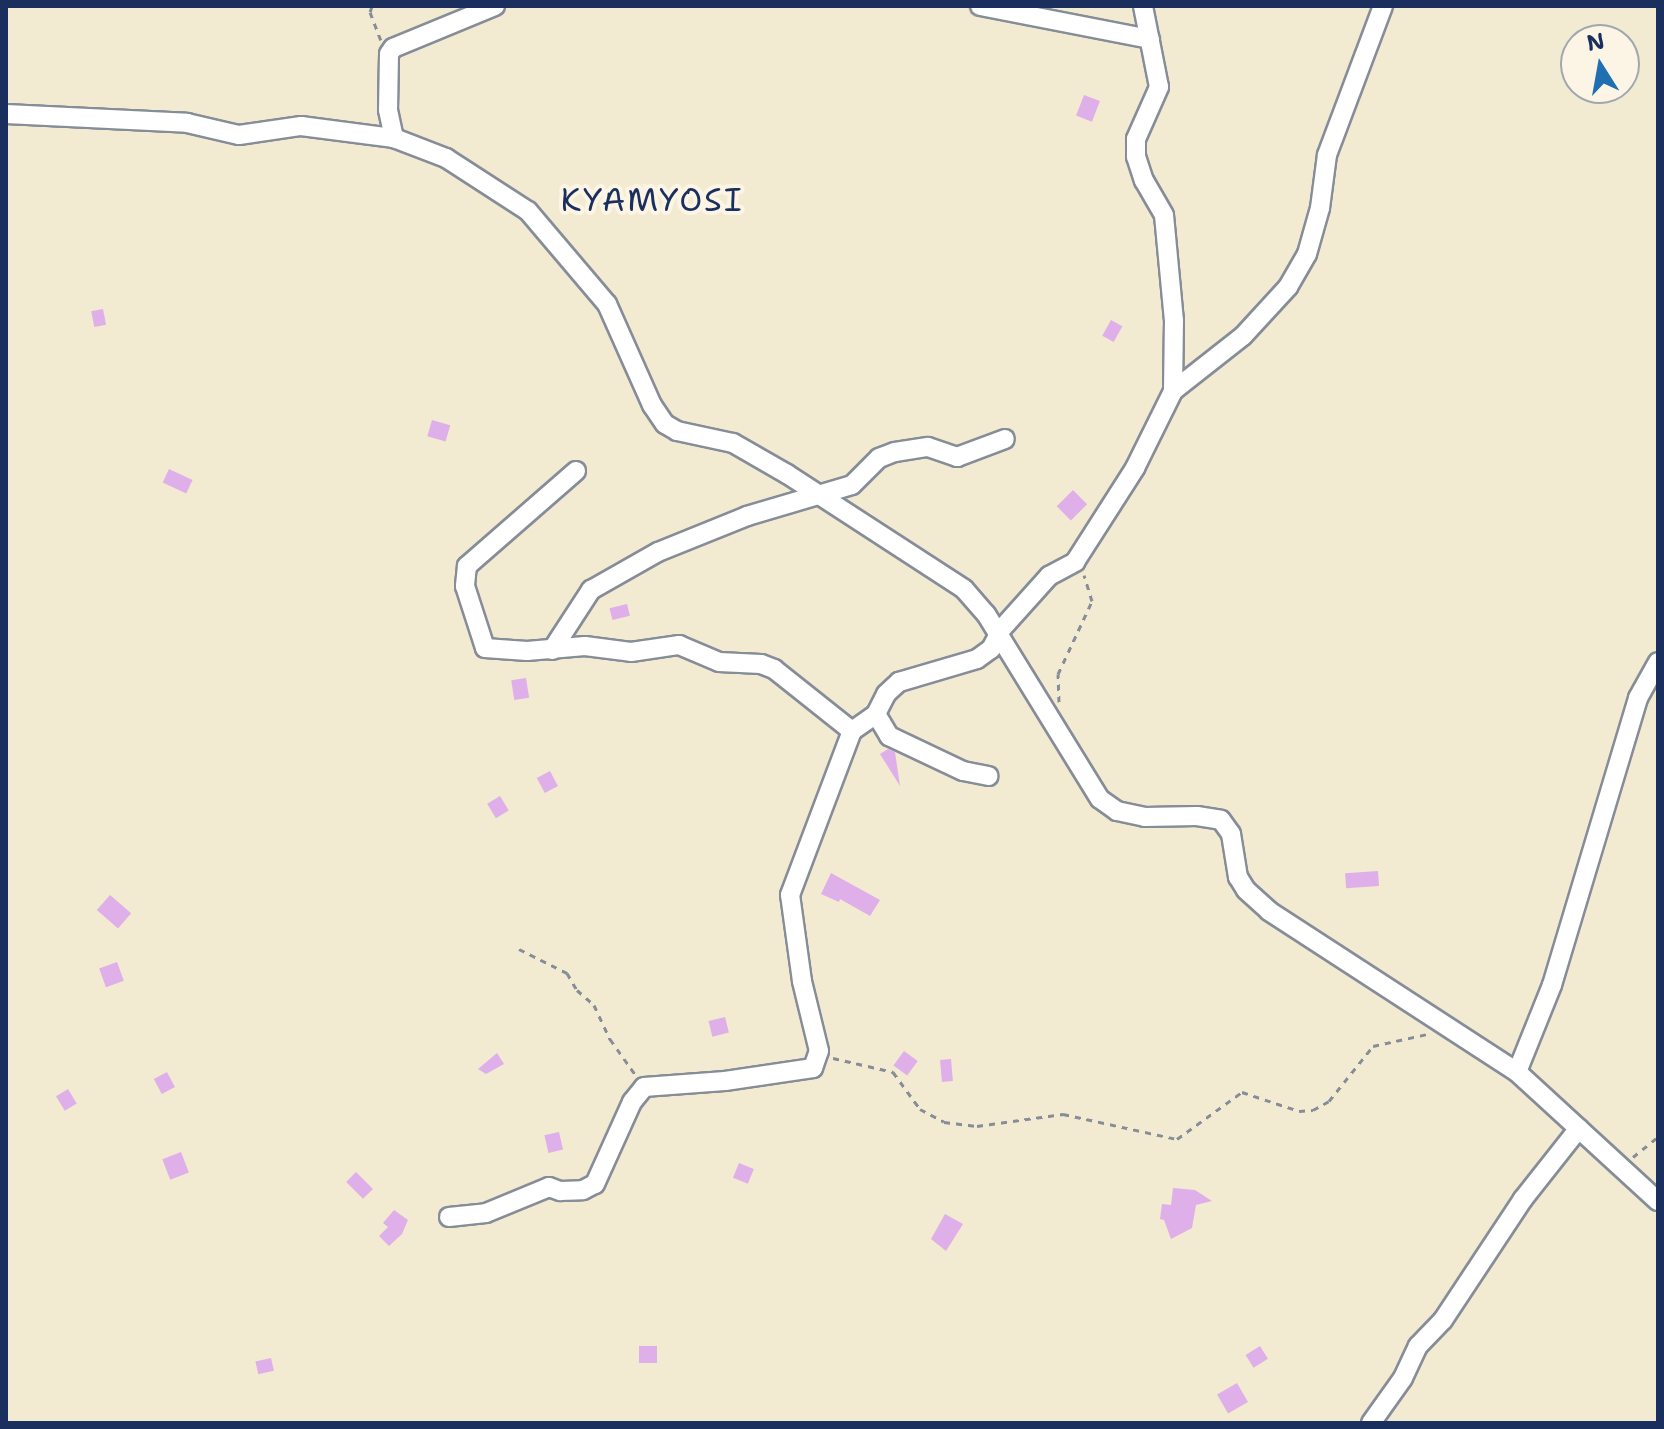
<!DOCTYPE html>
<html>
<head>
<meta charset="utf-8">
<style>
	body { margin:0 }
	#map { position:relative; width:1664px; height:1429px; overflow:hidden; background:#f2ebd2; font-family:"Shantell Sans",sans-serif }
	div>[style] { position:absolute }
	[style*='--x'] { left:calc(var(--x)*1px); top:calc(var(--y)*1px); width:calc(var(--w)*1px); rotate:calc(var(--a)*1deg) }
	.building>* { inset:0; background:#dfafe9; transform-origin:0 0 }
	.path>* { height:3px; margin-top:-1.5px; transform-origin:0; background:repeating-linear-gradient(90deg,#868d98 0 6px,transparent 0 12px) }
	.roads { filter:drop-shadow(2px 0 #868d98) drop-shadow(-2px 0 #868d98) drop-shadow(0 2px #868d98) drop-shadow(0 -2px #868d98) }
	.street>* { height:18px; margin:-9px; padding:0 9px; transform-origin:9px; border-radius:9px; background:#fff }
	span { translate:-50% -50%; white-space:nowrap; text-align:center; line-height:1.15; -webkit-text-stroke:8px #fcf5e5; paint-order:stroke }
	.quarter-label { font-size:32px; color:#1b2f5e; letter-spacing:2px }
	.frame { position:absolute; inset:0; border:8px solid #1b2f5e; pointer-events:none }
	.north { position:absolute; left:1560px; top:24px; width:80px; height:80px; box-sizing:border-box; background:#fcf5e5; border:2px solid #a2a6af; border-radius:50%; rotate:349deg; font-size:22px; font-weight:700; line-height:32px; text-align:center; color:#1b2f5e }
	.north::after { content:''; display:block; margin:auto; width:28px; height:36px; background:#1f6fb2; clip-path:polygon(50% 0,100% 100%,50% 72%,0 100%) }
</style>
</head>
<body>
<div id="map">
	<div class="building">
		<i style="left:1084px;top:95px;width:17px;height:22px;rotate:21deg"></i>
		<i style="left:103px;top:309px;width:16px;height:12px;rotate:79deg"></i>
		<i style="left:1111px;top:320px;width:13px;height:18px;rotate:29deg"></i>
		<i style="left:432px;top:420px;width:19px;height:17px;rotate:16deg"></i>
		<i style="left:169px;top:469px;width:26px;height:15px;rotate:25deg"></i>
		<i style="left:1073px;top:490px;width:20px;height:23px;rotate:45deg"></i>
		<i style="left:627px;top:604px;width:12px;height:18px;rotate:76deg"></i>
		<i style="left:526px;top:678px;width:20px;height:15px;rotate:81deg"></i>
		<i style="clip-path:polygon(888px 749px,895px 752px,900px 786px,880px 754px)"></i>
		<i style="left:550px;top:771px;width:17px;height:15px;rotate:62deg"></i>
		<i style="left:500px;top:796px;width:17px;height:15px;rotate:59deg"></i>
		<i style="left:1378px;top:871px;width:15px;height:33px;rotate:86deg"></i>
		<i style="clip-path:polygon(831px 873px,880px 900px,870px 916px,840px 899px,839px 902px,821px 894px)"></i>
		<i style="left:110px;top:895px;width:28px;height:20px;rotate:41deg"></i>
		<i style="left:117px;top:962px;width:20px;height:19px;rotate:70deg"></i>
		<i style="left:725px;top:1017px;width:16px;height:17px;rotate:76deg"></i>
		<i style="left:904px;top:1051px;width:17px;height:18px;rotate:36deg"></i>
		<i style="clip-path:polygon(497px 1053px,504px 1064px,486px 1074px,478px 1069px)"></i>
		<i style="left:951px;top:1059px;width:22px;height:11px;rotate:85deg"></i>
		<i style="left:167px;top:1072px;width:17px;height:15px;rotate:62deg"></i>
		<i style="left:68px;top:1089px;width:17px;height:14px;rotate:59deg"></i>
		<i style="left:559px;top:1132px;width:18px;height:15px;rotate:77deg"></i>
		<i style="left:181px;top:1152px;width:22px;height:20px;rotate:69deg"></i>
		<i style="left:739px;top:1163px;width:16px;height:16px;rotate:22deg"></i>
		<i style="left:356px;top:1172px;width:24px;height:14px;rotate:45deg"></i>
		<i style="clip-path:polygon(1173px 1188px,1195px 1190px,1212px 1201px,1196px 1205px,1192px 1228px,1171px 1239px,1164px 1220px,1160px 1219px,1162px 1204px,1171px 1205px)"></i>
		<i style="clip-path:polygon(394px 1210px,408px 1220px,402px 1234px,389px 1246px,379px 1236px,388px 1227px,383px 1223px)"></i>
		<i style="clip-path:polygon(945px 1214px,963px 1224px,946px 1251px,931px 1239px)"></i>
		<i style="left:657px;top:1346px;width:17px;height:18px;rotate:90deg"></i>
		<i style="left:1260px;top:1346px;width:15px;height:17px;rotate:58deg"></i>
		<i style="left:271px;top:1358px;width:13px;height:16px;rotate:77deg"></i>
		<i style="left:1237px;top:1383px;width:22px;height:23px;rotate:60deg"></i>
	</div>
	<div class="path">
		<i style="--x:372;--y:6;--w:6;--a:108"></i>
		<i style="--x:370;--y:12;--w:30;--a:69"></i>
		<i style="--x:1059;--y:702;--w:28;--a:-92"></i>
		<i style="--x:1058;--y:674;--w:81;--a:-65"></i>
		<i style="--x:1092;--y:601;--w:27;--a:-107"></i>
		<i style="--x:519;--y:949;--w:54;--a:26.6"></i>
		<i style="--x:567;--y:973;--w:20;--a:60"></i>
		<i style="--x:577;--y:990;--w:23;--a:41"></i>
		<i style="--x:594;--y:1005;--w:38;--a:65"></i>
		<i style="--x:610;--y:1039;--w:43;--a:54.5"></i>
		<i style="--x:833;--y:1058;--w:62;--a:13.1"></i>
		<i style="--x:893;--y:1072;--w:46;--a:53.9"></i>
		<i style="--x:920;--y:1109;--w:27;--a:28"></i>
		<i style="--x:944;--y:1122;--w:33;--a:7"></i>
		<i style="--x:977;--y:1126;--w:87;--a:-7.9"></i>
		<i style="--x:1063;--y:1114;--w:117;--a:12.4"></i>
		<i style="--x:1177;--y:1139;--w:80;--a:-35.9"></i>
		<i style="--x:1242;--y:1092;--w:60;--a:18.4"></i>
		<i style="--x:1299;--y:1111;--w:14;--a:-4"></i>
		<i style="--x:1313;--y:1110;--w:18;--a:-29"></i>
		<i style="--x:1329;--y:1101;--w:70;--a:-51.3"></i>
		<i style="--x:1373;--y:1046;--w:55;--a:-12.5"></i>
		<i style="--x:1633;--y:1157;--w:32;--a:-39"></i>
	</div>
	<div class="roads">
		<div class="street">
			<i style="--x:495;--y:6;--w:110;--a:157.6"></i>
			<i style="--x:393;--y:48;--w:7;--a:124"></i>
			<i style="--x:389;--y:54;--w:56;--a:91"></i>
			<i style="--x:388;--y:110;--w:29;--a:78"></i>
			<i style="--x:394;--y:138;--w:56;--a:21"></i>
			<i style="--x:446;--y:158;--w:98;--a:32.9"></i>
			<i style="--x:528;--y:211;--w:122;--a:49.7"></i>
			<i style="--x:607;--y:304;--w:111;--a:66"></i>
			<i style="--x:652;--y:405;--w:23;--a:56"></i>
			<i style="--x:665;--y:424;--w:14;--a:30"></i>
			<i style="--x:677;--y:431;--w:57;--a:12.1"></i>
			<i style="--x:733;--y:443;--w:62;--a:29.9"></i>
			<i style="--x:787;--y:474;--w:211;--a:33"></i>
			<i style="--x:964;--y:589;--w:33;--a:49"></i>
			<i style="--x:986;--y:614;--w:217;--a:58.4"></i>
			<i style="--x:1100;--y:799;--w:21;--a:35"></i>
			<i style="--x:1117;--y:811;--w:29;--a:12"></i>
			<i style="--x:1145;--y:817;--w:52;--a:-1.1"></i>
			<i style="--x:1197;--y:816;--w:24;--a:9"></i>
			<i style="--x:1221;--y:820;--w:17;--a:54"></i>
			<i style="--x:1231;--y:834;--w:44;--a:80.8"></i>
			<i style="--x:1238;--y:877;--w:15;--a:58"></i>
			<i style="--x:1246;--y:890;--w:31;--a:42"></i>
			<i style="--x:1269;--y:911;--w:296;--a:33"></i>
			<i style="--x:1517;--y:1072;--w:191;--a:42.5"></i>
			<i style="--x:980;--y:6;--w:173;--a:11"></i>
			<i style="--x:6;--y:114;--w:181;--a:2.8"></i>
			<i style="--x:187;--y:123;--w:53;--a:13"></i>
			<i style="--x:239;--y:135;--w:63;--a:-8.3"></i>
			<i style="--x:301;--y:126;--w:94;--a:7.4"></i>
			<i style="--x:1173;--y:391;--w:89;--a:-38.2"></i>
			<i style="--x:1243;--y:336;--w:67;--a:-47.4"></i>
			<i style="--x:1288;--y:287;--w:38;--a:-60"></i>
			<i style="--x:1307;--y:254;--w:48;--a:-74.2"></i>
			<i style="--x:1320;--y:208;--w:53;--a:-82.5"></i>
			<i style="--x:1327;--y:155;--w:159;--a:-69.4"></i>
			<i style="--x:576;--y:471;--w:145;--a:138.9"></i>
			<i style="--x:467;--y:566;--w:20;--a:96"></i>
			<i style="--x:465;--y:586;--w:65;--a:72.1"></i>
			<i style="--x:485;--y:648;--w:42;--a:4.1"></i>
			<i style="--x:527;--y:651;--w:58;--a:-4.9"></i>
			<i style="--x:585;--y:646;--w:46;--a:7.4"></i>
			<i style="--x:631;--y:652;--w:49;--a:-8.3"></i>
			<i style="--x:679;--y:645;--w:43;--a:23"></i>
			<i style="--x:719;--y:662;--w:42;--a:2.7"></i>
			<i style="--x:761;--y:664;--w:14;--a:21"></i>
			<i style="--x:774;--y:669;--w:100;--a:38.5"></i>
			<i style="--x:997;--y:634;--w:78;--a:-48.1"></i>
			<i style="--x:1049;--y:576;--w:30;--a:-28"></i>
			<i style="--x:1075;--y:562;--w:112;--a:-57.4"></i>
			<i style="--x:1135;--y:468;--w:86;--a:-63.7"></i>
			<i style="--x:1173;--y:391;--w:70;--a:-89.2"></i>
			<i style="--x:1174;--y:321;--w:106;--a:-95.4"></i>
			<i style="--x:1164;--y:215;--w:39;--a:-120"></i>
			<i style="--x:1144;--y:181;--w:25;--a:-108"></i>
			<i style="--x:1136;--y:157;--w:18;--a:-90"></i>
			<i style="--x:1136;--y:139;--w:57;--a:-66.1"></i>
			<i style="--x:1159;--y:87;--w:83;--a:-101.2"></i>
			<i style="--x:552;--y:650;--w:72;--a:-57"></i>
			<i style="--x:591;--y:590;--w:77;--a:-29.6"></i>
			<i style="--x:658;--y:552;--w:96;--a:-22"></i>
			<i style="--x:747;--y:516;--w:109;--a:-16.4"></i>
			<i style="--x:852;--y:485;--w:38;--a:-45"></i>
			<i style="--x:879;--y:458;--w:17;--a:-21"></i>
			<i style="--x:895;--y:452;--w:33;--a:-9"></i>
			<i style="--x:928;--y:447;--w:31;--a:19"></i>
			<i style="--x:957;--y:457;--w:51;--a:-20.6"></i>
			<i style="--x:876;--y:714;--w:26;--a:59"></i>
			<i style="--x:889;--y:736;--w:82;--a:25.3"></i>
			<i style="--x:963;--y:771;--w:26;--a:11"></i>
			<i style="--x:1517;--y:1072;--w:94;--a:-68.1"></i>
			<i style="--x:1552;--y:985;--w:300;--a:-73.3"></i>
			<i style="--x:1638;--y:698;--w:41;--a:-60.9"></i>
			<i style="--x:449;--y:1217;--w:37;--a:-6"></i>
			<i style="--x:486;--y:1213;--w:68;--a:-22.4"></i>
			<i style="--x:549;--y:1187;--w:12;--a:20"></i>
			<i style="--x:560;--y:1191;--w:23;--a:-2"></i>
			<i style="--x:583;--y:1190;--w:13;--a:-27"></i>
			<i style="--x:595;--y:1184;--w:90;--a:-65.7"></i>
			<i style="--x:632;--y:1102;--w:19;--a:-51"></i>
			<i style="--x:644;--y:1087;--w:81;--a:-4.2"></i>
			<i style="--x:725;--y:1081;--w:89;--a:-8.4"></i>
			<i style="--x:813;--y:1068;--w:18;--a:-71"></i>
			<i style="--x:819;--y:1051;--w:72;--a:-103.7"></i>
			<i style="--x:802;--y:981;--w:87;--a:-97.9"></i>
			<i style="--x:790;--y:895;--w:175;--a:-69.3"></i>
			<i style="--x:852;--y:731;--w:29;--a:-35"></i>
			<i style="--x:876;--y:714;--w:22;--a:-63"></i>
			<i style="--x:886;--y:694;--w:18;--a:-43"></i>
			<i style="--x:899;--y:682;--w:81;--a:-16.4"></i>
			<i style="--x:977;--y:659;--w:17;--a:-36"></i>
			<i style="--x:991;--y:649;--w:15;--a:-62"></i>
			<i style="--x:1371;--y:1423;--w:55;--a:-54.6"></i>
			<i style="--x:1403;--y:1378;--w:35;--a:-65"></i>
			<i style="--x:1418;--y:1346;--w:36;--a:-46"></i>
			<i style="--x:1443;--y:1320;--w:145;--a:-56.5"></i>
			<i style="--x:1523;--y:1199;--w:90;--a:-51.7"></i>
		</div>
	</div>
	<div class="quarter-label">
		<span style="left:652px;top:200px">KYAMYOSI</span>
	</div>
	<div class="frame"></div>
	<div class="north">N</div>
</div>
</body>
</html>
